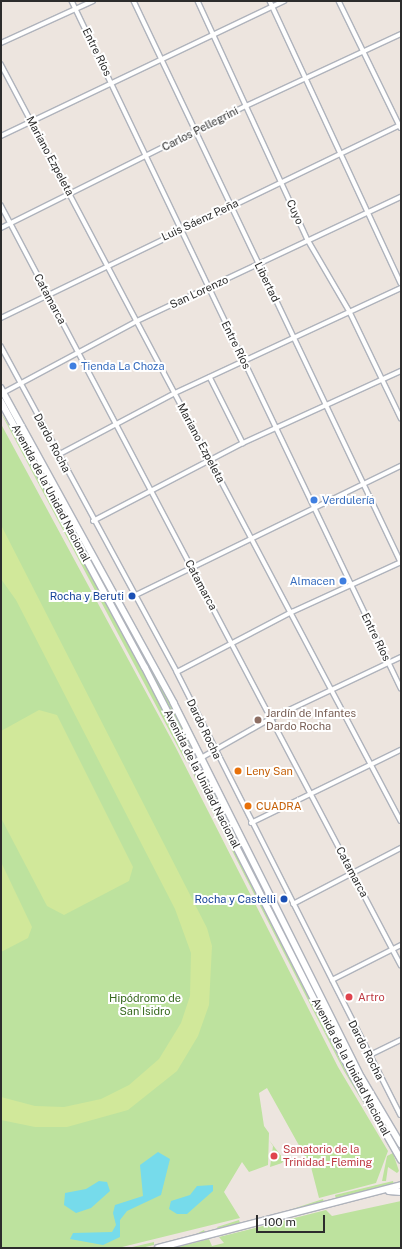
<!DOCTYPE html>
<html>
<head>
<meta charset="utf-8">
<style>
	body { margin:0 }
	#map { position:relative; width:402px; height:1249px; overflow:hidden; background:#ede5df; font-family:"Public Sans",sans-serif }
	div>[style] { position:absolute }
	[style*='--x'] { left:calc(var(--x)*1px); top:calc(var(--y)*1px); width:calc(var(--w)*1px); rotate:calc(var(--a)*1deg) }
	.green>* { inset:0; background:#bde29e; transform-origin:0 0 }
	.pitch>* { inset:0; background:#d1e89a }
	.water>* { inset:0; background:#76dbeb }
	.roads { filter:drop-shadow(1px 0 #afb3bc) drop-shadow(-1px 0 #afb3bc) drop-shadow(0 1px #afb3bc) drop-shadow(0 -1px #afb3bc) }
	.minor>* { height:3.5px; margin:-1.75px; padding:0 1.75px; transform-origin:1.75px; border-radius:1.75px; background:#fff }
	.secondary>* { height:5.5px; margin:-2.75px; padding:0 2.75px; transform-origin:2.75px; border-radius:2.75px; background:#fff }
	.dots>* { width:11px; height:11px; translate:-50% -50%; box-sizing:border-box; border:2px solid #fff; border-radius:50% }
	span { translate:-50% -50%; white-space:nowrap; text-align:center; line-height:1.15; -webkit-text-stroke:4px #fff; paint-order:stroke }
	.street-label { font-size:11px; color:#2c2c2c }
	.shop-label { font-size:11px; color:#366cbe }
	.left { translate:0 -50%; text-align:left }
	.right { translate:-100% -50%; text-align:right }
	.transit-label { font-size:11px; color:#164399 }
	.education-label { font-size:11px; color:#785e54 }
	.food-label { font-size:11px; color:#c56008 }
	.health-label { font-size:11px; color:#be3a42 }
	.park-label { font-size:11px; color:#36681d }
	.frame { position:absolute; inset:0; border:2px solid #2c2c2c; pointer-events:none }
	.scale { position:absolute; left:256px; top:1215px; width:69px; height:18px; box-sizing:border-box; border:2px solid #2c2c2c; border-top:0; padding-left:5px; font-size:12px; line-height:14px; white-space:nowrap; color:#2c2c2c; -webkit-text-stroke:3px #fff; paint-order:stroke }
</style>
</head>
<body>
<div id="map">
	<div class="green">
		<i style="clip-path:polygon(5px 403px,151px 665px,193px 751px,180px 729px)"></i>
		<i style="clip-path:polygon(1px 413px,20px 442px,141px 667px,179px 744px,187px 764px)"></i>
		<i style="clip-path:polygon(1px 424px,175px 746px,338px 1067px,388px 1151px,376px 1183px,319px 1198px,311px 1167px,267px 1088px,259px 1093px,264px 1126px,269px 1133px,268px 1165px,249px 1172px,242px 1162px,224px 1192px,240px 1218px,118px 1248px,1px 1248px)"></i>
		<i style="clip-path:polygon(190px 768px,202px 786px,345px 1070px,391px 1149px,344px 1071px)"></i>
		<i style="clip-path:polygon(202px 774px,211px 784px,321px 1001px,400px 1145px,397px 1146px,359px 1082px)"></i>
		<i style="clip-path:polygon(269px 1140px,282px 1157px,287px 1156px,282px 1163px,270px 1167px,273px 1146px)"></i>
		<i style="clip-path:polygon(393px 1153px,399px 1171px,397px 1173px,388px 1167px,386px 1181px,382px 1181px,387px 1156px)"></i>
		<i style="clip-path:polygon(393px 1181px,394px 1184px,336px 1199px,335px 1195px)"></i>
		<i style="left:323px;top:1199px;width:3px;height:41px;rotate:72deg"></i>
		<i style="clip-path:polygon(401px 1201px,401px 1248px,174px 1248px,209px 1239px,212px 1246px,224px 1243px,219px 1237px,326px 1210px,332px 1216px)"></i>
		<i style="left:239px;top:1220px;width:3px;height:23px;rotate:72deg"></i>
		<i style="left:204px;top:1230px;width:2px;height:37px;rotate:63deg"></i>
		<i style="clip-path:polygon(154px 1242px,154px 1245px,141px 1248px,128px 1248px)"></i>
	</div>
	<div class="pitch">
		<i style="clip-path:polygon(1px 525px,207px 928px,212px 946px,209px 1005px,198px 1036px,177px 1071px,128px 1110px,67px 1127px,35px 1127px,1px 1120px,1px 1097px,35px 1106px,64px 1107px,101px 1099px,129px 1085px,159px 1059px,181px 1023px,190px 996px,191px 953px,175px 909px,16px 600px,1px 579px)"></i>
		<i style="clip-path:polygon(39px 710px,57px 715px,133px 867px,129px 881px,64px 915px,47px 906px,1px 818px,1px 731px)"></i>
		<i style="clip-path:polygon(1px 862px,32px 927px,28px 938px,1px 952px)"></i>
	</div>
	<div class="water">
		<i style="clip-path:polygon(158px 1152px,170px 1159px,161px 1195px,127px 1211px,120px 1220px,120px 1237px,103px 1245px,70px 1239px,73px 1233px,112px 1232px,116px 1225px,113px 1213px,115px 1205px,143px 1196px,140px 1165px)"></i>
		<i style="clip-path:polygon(99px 1181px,107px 1182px,110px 1191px,91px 1208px,76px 1213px,64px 1205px,65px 1193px,86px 1189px)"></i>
		<i style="clip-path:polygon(213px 1185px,213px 1191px,187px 1214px,177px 1214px,169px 1209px,171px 1201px,190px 1195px,197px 1186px)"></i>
	</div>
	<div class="roads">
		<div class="minor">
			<i style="--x:72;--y:1;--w:762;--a:64.41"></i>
			<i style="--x:134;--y:1;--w:621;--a:64.55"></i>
			<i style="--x:198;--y:1;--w:263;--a:65.3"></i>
			<i style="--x:308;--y:240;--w:83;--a:59.7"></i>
			<i style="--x:350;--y:312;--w:118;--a:64.3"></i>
			<i style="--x:270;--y:1;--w:311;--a:65.1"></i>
			<i style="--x:339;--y:1;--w:141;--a:64"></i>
			<i style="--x:1;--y:43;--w:101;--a:-24.5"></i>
			<i style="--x:1;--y:64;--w:856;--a:62.15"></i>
			<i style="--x:1;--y:136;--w:314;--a:-25.5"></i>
			<i style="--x:1;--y:205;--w:859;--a:62.24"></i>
			<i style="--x:1;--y:228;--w:274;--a:-26.5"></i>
			<i style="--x:246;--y:106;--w:171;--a:-24.9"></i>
			<i style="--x:1;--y:318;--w:444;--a:-25.8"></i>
			<i style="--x:1;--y:346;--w:370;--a:61.6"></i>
			<i style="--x:177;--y:672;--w:496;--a:63.2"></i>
			<i style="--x:210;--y:377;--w:74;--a:63.4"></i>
			<i style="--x:1;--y:394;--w:152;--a:-28.2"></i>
			<i style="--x:135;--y:322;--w:294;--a:-25.2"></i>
			<i style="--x:58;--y:455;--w:132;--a:-27.9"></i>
			<i style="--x:175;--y:393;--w:249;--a:-24.9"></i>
			<i style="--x:93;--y:521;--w:169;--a:-27.5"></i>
			<i style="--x:243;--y:443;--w:174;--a:-24.5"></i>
			<i style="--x:136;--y:595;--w:295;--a:-26"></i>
			<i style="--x:177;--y:672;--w:130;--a:-27.6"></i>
			<i style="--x:292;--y:612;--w:120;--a:-24.6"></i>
			<i style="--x:194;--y:762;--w:87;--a:-29.5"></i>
			<i style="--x:270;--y:719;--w:145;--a:-25.3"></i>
			<i style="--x:251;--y:823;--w:167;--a:-26"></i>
			<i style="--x:293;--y:904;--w:122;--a:-27.4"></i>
			<i style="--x:332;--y:980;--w:77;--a:-26.9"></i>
			<i style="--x:368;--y:1056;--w:37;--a:-26"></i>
		</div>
		<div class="secondary">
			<i style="--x:1;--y:388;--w:359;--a:61.2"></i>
			<i style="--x:174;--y:703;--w:419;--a:63.4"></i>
			<i style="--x:362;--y:1078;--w:77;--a:59.4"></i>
			<i style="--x:1;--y:401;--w:302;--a:61.6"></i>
			<i style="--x:145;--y:667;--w:460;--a:63"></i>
			<i style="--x:354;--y:1077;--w:95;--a:60.2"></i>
			<i style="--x:389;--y:1191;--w:12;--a:5"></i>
			<i style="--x:158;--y:1248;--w:251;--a:-14.5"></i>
		</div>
	</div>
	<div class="dots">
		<i style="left:73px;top:366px;background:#3f7fe0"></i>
		<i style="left:314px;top:500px;background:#3f7fe0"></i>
		<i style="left:343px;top:581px;background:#3f7fe0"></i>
		<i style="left:132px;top:596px;background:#1a4fb4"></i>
		<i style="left:258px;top:720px;background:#8d6e63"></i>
		<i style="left:238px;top:771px;background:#e8710a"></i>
		<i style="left:248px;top:806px;background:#e8710a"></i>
		<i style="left:284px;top:899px;background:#1a4fb4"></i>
		<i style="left:349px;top:997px;background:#e0444e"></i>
		<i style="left:274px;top:1156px;background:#e0444e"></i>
	</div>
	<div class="street-label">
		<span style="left:97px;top:52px;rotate:64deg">Entre Ríos</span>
		<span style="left:200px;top:129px;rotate:-27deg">Carlos Pellegrini</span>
		<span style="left:50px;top:156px;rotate:62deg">Mariano Ezpeleta</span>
		<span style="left:295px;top:212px;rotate:65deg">Cuyo</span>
		<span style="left:200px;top:220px;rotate:-25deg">Luis Sáenz Peña</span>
		<span style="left:267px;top:282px;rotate:64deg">Libertad</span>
		<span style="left:199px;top:292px;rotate:-25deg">San Lorenzo</span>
		<span style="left:50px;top:299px;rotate:62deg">Catamarca</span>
		<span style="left:236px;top:345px;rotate:64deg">Entre Ríos</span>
		<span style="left:52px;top:443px;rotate:62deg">Dardo Rocha</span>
		<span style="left:201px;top:443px;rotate:62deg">Mariano Ezpeleta</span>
		<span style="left:51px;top:493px;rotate:62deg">Avenida de la Unidad Nacional</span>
		<span style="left:201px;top:585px;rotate:62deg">Catamarca</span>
		<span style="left:376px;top:637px;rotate:64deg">Entre Ríos</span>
		<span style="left:204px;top:729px;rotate:64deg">Dardo Rocha</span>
		<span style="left:202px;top:779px;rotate:63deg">Avenida de la Unidad Nacional</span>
		<span style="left:352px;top:872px;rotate:62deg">Catamarca</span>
		<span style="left:366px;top:1050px;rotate:63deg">Dardo Rocha</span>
		<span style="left:351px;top:1067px;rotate:62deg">Avenida de la Unidad Nacional</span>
	</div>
	<div class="shop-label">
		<span class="left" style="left:81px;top:366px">Tienda La Choza</span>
		<span class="left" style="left:322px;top:500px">Verdulería</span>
		<span class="right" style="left:335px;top:581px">Almacen</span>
	</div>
	<div class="transit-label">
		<span class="right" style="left:124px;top:596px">Rocha y Beruti</span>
		<span class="right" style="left:276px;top:899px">Rocha y Castelli</span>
	</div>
	<div class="education-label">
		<span class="left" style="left:266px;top:720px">Jardín de Infantes<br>Dardo Rocha</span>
	</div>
	<div class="food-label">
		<span class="left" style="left:246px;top:771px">Leny San</span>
		<span class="left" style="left:256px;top:806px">CUADRA</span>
	</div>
	<div class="health-label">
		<span class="left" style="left:358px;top:997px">Artro</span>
		<span class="left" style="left:283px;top:1156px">Sanatorio de la<br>Trinidad - Fleming</span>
	</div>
	<div class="park-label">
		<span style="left:145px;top:1005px">Hipódromo de<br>San Isidro</span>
	</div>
	<div class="frame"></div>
	<div class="scale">100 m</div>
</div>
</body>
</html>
